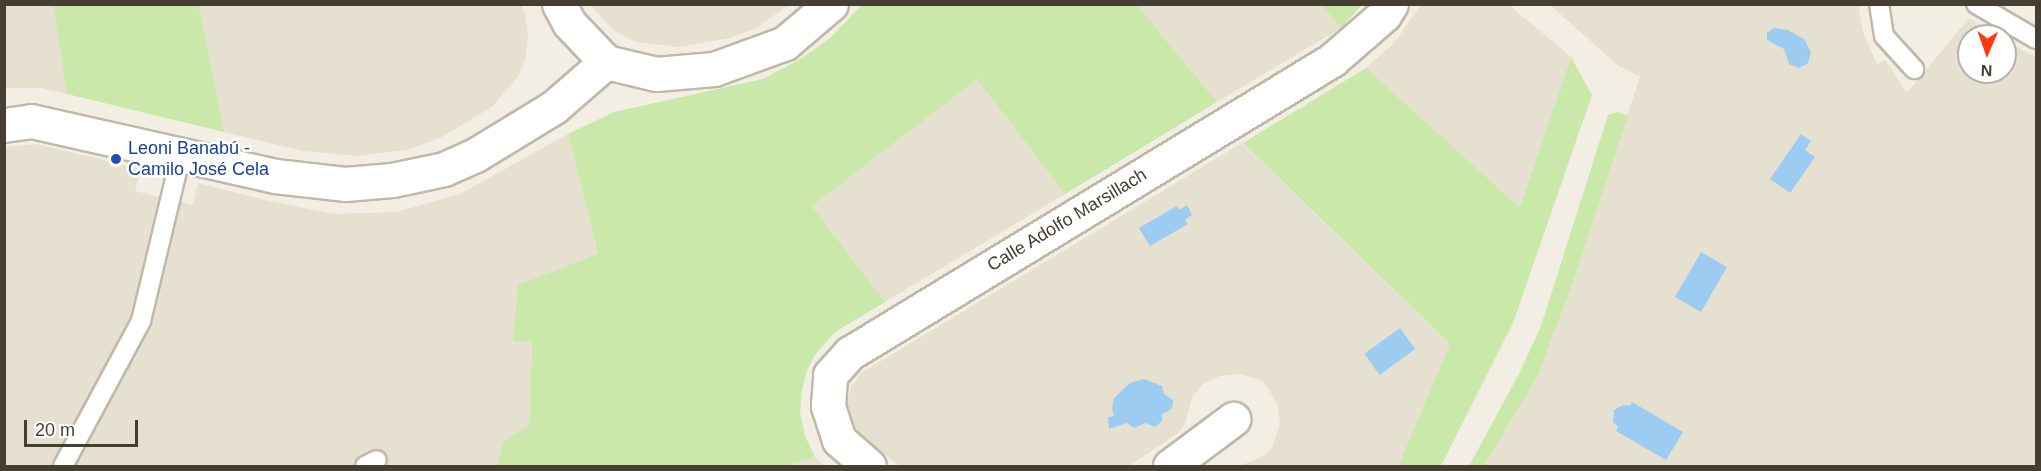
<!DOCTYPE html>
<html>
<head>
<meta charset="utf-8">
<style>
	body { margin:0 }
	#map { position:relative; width:2041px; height:471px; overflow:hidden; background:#f2eee3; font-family:Arial,sans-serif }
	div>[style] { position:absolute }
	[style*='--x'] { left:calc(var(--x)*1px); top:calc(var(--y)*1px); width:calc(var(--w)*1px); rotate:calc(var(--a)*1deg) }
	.residential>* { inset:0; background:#e6e0d1 }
	.green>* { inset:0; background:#cae8aa }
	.water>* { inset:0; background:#9cccf1; transform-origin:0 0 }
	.roads { filter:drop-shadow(2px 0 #c0b9a8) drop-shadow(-2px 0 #c0b9a8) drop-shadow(0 2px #c0b9a8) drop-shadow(0 -2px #c0b9a8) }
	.service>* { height:18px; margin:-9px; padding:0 9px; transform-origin:9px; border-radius:9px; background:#fff }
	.minor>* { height:33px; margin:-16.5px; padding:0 16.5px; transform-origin:16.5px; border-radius:16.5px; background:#fff }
	.dots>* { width:16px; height:16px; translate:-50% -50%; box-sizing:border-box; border:3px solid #fff; border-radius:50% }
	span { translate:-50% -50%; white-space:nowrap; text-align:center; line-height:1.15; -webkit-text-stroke:5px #fff; paint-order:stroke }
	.transit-label { font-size:18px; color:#164399 }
	.left { translate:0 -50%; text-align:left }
	.street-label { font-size:18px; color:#443e33 }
	.frame { position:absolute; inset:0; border:6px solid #443e33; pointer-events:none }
	.north { position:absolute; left:1957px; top:24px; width:60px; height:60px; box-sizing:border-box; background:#fff; border:2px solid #b4b2ad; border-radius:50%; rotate:182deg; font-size:16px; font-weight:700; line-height:24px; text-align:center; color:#443e33 }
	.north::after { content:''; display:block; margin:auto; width:21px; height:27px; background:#ff380d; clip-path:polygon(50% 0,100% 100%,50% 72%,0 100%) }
	.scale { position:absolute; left:24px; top:420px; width:114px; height:27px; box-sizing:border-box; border:3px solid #443e33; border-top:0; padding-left:8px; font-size:18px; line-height:21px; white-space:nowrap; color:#443e33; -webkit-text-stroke:4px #fff; paint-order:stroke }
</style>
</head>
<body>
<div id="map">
	<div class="residential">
		<i style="clip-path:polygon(4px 5px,53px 5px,67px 94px,41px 88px,5px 88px)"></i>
		<i style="clip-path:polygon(199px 5px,521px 5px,525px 14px,528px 36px,525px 60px,518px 76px,493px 106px,442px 137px,410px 149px,359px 156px,303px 151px,224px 132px)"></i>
		<i style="clip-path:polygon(590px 5px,789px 5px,756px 28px,730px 38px,679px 47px,635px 42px,614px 30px)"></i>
		<i style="clip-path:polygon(1137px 5px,1321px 5px,1341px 28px,1217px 102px)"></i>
		<i style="clip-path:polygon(1421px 5px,1509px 5px,1571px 57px,1520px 209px,1366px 68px,1395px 42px)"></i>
		<i style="clip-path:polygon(1550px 5px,1858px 5px,1863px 32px,1877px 64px,1885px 60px,1907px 93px,1969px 18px,1998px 36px,1969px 36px,1969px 72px,2005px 72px,2005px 40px,2036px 58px,2036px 466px,1484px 466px,1537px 378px,1574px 280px,1640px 76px,1620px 67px)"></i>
		<i style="clip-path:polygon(977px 78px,1065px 194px,885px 302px,812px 206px)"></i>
		<i style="clip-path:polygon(568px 134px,598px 255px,513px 341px,532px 342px,529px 426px,503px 441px,497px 466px,5px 466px,4px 147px,36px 144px,141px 169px,135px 191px,193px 205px,198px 183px,265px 200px,334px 214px,397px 212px,460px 194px)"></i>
		<i style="clip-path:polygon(1242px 143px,1450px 344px,1398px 466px,1240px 466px,1263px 456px,1272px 448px,1280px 424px,1278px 406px,1268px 388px,1262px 381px,1240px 374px,1220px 376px,1204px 383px,1192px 397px,1185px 424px,1178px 433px,1129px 466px,900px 466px,853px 429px,847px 400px,851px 387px,861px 373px)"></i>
		<i style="clip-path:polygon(815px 457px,824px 466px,784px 466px)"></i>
	</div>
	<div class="green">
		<i style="clip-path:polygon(53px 5px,199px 5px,224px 132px,67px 94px)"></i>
		<i style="clip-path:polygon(862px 5px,1137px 5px,1217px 102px,1065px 194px,977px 79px,812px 206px,885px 302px,835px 332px,816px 353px,807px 370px,802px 389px,800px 412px,805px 436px,815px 457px,784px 466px,497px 466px,503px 441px,529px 426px,532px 342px,513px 341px,518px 285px,598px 254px,568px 134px,614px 112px,763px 79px,802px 58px,830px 38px)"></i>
		<i style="clip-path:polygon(1321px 5px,1362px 5px,1341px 28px)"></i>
		<i style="clip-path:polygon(1571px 57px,1592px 95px,1513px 323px,1441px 466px,1398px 466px,1450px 344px,1243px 143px,1366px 68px,1520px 208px)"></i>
		<i style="clip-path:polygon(1617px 112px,1628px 116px,1574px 280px,1537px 378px,1484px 466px,1469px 466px,1520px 372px,1541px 326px,1608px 115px)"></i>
	</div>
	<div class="water">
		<i style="clip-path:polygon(1774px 28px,1788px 30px,1804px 39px,1811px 52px,1808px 63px,1799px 68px,1789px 64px,1784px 49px,1767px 40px,1767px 33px)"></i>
		<i style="clip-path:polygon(1801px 134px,1811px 141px,1805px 150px,1815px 157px,1790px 193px,1770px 179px)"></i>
		<i style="clip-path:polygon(1187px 205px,1192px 215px,1185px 220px,1188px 224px,1150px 246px,1139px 228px,1177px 206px,1179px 210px)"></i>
		<i style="left:1701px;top:252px;width:30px;height:52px;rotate:30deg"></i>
		<i style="left:1400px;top:328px;width:26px;height:44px;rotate:54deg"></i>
		<i style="clip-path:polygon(1144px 379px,1162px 386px,1164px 394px,1173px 400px,1172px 409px,1162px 414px,1162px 421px,1155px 427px,1145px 423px,1134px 428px,1127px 423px,1109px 429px,1108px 417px,1114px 416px,1112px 408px,1114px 398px,1130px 383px)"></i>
		<i style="clip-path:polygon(1632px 402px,1683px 432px,1666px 460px,1616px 431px,1618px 427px,1613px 422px,1614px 410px,1623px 405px,1630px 406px)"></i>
	</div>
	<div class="roads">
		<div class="service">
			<i style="--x:1879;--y:4;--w:32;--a:81"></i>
			<i style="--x:1884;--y:36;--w:45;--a:47.7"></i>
			<i style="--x:1976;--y:4;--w:69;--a:30.3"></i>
			<i style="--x:63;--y:466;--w:165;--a:-61.7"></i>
			<i style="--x:141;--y:321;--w:171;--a:-76.5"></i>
			<i style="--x:365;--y:466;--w:13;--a:-27"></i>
		</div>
		<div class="minor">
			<i style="--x:559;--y:4;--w:21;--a:62"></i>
			<i style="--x:569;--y:23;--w:54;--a:46.5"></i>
			<i style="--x:4;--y:125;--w:27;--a:-8"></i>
			<i style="--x:31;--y:121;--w:250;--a:12.7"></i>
			<i style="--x:275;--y:176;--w:70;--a:6.5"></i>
			<i style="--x:345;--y:184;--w:47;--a:-4.9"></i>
			<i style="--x:392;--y:180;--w:53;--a:-11.9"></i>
			<i style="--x:444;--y:169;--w:36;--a:-24"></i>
			<i style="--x:477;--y:154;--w:90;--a:-31.4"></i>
			<i style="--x:554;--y:107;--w:69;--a:-40.9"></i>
			<i style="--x:606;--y:62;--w:51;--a:13.5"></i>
			<i style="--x:656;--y:74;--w:58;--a:-4.9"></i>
			<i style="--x:714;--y:69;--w:76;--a:-20.1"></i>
			<i style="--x:785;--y:43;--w:60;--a:-40.3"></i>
			<i style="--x:869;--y:466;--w:40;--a:-139"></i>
			<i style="--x:839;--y:440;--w:36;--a:-108"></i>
			<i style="--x:828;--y:406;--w:31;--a:-86"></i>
			<i style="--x:830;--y:375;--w:30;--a:-48"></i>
			<i style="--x:850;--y:353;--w:564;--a:-31.29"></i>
			<i style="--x:1332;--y:60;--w:69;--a:-40.9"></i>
			<i style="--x:1384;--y:15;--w:13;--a:-58"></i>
			<i style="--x:1170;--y:466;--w:79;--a:-36.7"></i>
		</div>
	</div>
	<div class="dots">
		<i style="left:116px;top:159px;background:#1a4fb4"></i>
	</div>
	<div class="transit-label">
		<span class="left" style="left:128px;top:159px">Leoni Banabú -<br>Camilo José Cela</span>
	</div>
	<div class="street-label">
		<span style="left:1067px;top:220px;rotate:-31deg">Calle Adolfo Marsillach</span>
	</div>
	<div class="frame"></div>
	<div class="north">N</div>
	<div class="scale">20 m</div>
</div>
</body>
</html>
